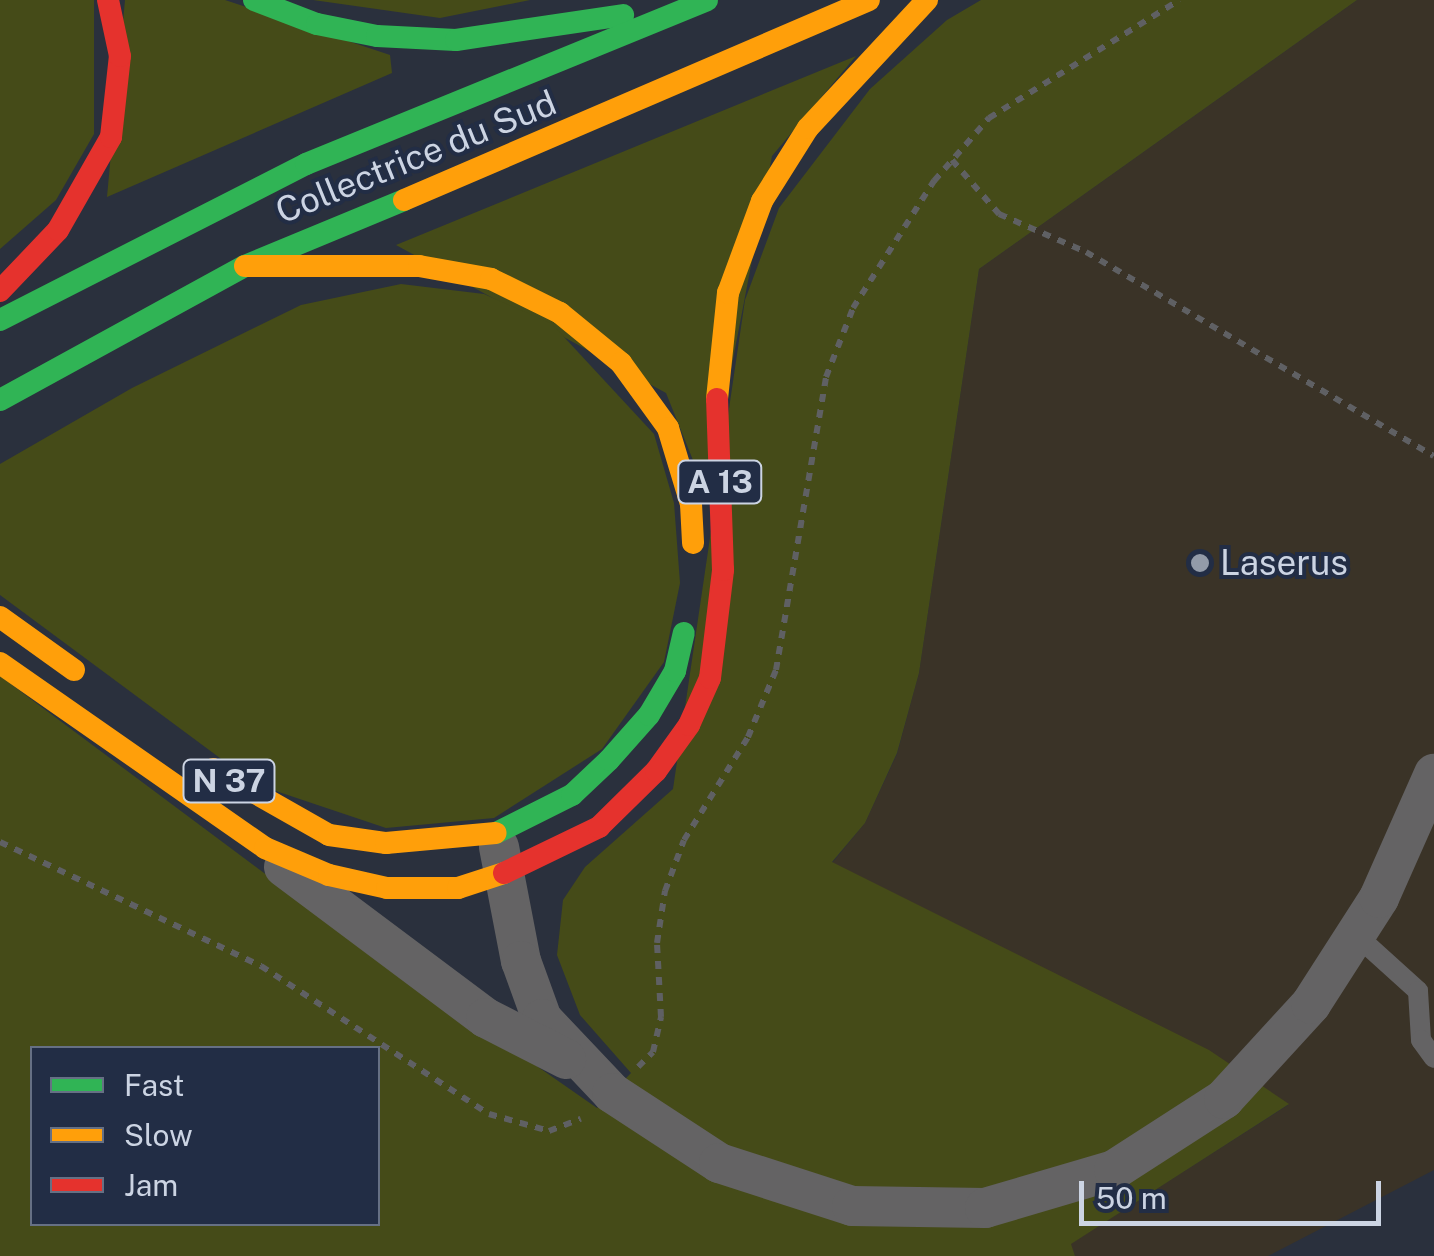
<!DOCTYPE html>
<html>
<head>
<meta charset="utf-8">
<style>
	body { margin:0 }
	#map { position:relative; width:1434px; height:1256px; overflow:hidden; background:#2a303d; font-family:"Public Sans",sans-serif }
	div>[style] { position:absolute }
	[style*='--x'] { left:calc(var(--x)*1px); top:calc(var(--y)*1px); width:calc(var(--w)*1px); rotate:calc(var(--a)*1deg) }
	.industrial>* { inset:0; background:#3a3327 }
	.green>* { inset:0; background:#454b18 }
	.path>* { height:6px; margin-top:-3px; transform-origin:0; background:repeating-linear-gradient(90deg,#5f6063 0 8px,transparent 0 16px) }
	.lane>* { height:20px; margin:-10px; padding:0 10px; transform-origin:10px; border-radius:10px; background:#646364 }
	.street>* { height:40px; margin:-20px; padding:0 20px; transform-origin:20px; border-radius:20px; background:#646364 }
	.fast>* { height:22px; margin:-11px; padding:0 11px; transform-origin:11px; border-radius:11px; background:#30b455 }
	.slow>* { height:22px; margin:-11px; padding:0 11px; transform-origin:11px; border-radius:11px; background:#ff9f0a }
	.jam>* { height:22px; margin:-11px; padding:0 11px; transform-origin:11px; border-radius:11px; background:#e5322d }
	.dots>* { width:28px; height:28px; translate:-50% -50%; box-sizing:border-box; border:5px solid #222d45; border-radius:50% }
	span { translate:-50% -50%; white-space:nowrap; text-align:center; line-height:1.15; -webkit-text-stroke:8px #222d45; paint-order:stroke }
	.shield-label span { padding:2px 8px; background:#222d45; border:2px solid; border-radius:8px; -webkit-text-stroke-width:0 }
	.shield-label { font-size:32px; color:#ccd4e3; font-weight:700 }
	.street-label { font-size:35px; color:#ccd4e3 }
	.poi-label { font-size:35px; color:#ccd4e3 }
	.left { translate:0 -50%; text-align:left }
	.legend { position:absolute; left:30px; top:1046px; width:350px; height:180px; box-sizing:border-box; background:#222d45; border:2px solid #667084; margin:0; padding:12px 18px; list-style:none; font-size:30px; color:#ccd4e3 }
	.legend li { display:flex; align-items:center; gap:20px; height:50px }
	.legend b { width:50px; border:2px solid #667084 }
	.scale { position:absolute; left:1079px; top:1181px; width:302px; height:45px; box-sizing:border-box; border:5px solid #ccd4e3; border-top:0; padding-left:12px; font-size:30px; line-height:35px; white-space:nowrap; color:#ccd4e3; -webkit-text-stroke:8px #222d45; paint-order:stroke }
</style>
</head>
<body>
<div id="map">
	<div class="industrial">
		<i style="clip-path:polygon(1357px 0,1434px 0,1434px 1170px,1268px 1256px,1075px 1256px,1070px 1244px,1288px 1105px,832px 863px,865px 823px,897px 754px,919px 673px,979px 269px)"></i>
	</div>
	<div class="green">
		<i style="clip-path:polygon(0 0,94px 0,94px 134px,56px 200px,0 249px)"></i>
		<i style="clip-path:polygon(125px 0,225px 0,390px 55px,392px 73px,107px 197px)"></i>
		<i style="clip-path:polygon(313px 0,530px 0,440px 18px)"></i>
		<i style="clip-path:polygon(evenodd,981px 0,1357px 0,979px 269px,919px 673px,897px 753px,865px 823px,832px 862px,1209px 1050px,1289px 1104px,1071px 1244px,1075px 1256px,0 1256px,0 676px,327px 920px,597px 1108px,631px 1073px,580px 1015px,557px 955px,563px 900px,585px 867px,673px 789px,745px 300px,779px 208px,870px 89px,947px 20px,981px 0,32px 1048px,378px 1048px,378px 1224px,32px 1224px,32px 1048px)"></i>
		<i style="clip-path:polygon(856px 56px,772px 156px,707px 495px,666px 393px,396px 245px)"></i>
		<i style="clip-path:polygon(401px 284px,484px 294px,552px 324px,654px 434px,674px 503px,680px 583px,664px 662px,602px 749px,494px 818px,386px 828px,255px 784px,0 595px,0 464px,132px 388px,301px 305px)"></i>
	</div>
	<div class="path">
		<i style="--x:952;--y:160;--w:72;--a:49"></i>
		<i style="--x:999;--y:214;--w:95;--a:23.6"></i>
		<i style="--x:1086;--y:252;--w:403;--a:30.4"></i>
		<i style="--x:0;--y:842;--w:289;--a:25.4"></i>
		<i style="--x:261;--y:966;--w:272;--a:33"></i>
		<i style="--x:489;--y:1114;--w:62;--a:15.8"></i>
		<i style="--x:549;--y:1131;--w:34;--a:-21"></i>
		<i style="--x:638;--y:1067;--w:21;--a:-45"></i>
		<i style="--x:653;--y:1052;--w:36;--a:-77"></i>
		<i style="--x:661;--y:1017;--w:74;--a:-93.1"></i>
		<i style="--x:657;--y:943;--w:53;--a:-81.3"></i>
		<i style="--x:665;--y:891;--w:54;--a:-69.6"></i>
		<i style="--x:684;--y:840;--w:121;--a:-58.1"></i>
		<i style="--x:748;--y:737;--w:73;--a:-67.3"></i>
		<i style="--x:776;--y:670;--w:297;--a:-80.3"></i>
		<i style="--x:826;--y:377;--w:74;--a:-68.6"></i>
		<i style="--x:853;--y:308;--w:151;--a:-57.5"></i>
		<i style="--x:934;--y:181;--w:84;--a:-48.9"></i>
		<i style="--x:989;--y:118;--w:224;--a:-31.8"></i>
	</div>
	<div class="lane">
		<i style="--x:1355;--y:934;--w:85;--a:42.1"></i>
		<i style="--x:1418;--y:991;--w:49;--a:86.5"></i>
		<i style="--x:1421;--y:1040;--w:22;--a:54"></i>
	</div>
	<div class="street">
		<i style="--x:499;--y:847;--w:116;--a:79.1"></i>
		<i style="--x:521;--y:961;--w:62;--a:70.1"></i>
		<i style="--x:542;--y:1019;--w:102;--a:46.6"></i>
		<i style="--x:612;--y:1093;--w:128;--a:33.2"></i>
		<i style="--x:719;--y:1163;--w:140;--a:17.9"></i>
		<i style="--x:852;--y:1206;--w:133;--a:0.9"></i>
		<i style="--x:985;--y:1208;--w:134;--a:-16.4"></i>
		<i style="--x:1114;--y:1170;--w:131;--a:-32.8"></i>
		<i style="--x:1224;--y:1099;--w:129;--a:-47.5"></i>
		<i style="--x:1311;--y:1004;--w:126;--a:-57.3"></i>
		<i style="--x:1379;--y:898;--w:136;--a:-66.1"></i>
		<i style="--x:284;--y:867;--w:252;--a:36.8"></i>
		<i style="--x:486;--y:1018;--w:90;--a:27.1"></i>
	</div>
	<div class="fast">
		<i style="--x:254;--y:0;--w:67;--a:20.9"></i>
		<i style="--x:317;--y:24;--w:61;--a:11.3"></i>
		<i style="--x:377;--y:36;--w:79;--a:2.9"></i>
		<i style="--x:456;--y:40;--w:169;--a:-8.5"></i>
		<i style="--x:0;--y:320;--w:343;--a:-27"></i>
		<i style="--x:306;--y:164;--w:433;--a:-22.2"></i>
		<i style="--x:0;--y:400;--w:279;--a:-28.7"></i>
		<i style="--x:245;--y:266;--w:172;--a:-22.5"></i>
		<i style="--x:496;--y:833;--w:85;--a:-26.6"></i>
		<i style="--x:572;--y:795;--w:51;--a:-43.4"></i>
		<i style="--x:609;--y:760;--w:60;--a:-48.4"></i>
		<i style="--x:649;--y:715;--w:51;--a:-59.4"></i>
		<i style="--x:675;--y:671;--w:39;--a:-77"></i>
	</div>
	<div class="slow">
		<i style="--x:404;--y:200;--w:506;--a:-23.27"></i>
		<i style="--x:245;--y:266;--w:174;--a:0"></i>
		<i style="--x:419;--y:266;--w:73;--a:10.2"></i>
		<i style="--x:491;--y:279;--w:77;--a:26.2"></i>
		<i style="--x:560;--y:313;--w:79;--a:39.3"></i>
		<i style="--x:621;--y:363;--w:80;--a:54.1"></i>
		<i style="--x:668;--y:428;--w:79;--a:73.2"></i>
		<i style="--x:691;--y:504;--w:39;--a:87"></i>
		<i style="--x:717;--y:399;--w:107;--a:-84.1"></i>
		<i style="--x:728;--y:293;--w:98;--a:-69.7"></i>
		<i style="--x:762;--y:201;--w:86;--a:-57.8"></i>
		<i style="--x:808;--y:128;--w:175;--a:-47.1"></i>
		<i style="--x:0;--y:617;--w:91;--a:35.6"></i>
		<i style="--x:0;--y:663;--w:323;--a:34.9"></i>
		<i style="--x:265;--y:848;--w:69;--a:22.9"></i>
		<i style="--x:329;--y:875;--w:59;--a:12.6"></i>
		<i style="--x:387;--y:888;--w:71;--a:0"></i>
		<i style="--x:458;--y:888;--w:48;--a:-18.1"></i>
		<i style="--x:213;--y:769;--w:133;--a:29.6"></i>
		<i style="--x:329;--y:835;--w:58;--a:8"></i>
		<i style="--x:386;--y:843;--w:110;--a:-5.2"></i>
	</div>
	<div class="jam">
		<i style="--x:0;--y:291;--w:84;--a:-46.4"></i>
		<i style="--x:58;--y:230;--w:107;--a:-60.3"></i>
		<i style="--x:111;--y:137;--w:81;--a:-83.7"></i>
		<i style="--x:120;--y:56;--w:57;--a:-102.1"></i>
		<i style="--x:504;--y:873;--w:106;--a:-25.8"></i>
		<i style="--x:599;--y:827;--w:80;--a:-44.5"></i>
		<i style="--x:656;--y:771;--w:57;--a:-54.3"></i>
		<i style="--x:689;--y:725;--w:51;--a:-65.9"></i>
		<i style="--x:710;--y:678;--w:109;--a:-83.1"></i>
		<i style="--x:723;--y:570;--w:171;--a:-92"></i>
	</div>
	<div class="dots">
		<i style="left:1200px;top:563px;background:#939ba9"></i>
	</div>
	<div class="shield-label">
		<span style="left:720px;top:482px">A 13</span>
		<span style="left:229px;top:781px">N 37</span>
	</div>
	<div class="street-label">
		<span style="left:416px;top:157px;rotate:-22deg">Collectrice du Sud</span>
	</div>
	<div class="poi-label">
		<span class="left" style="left:1220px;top:563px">Laserus</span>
	</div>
	<ul class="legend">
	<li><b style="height:12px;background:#30b455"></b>Fast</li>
	<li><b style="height:12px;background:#ff9f0a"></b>Slow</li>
	<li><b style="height:12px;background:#e5322d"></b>Jam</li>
	</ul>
	<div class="scale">50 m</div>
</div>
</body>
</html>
